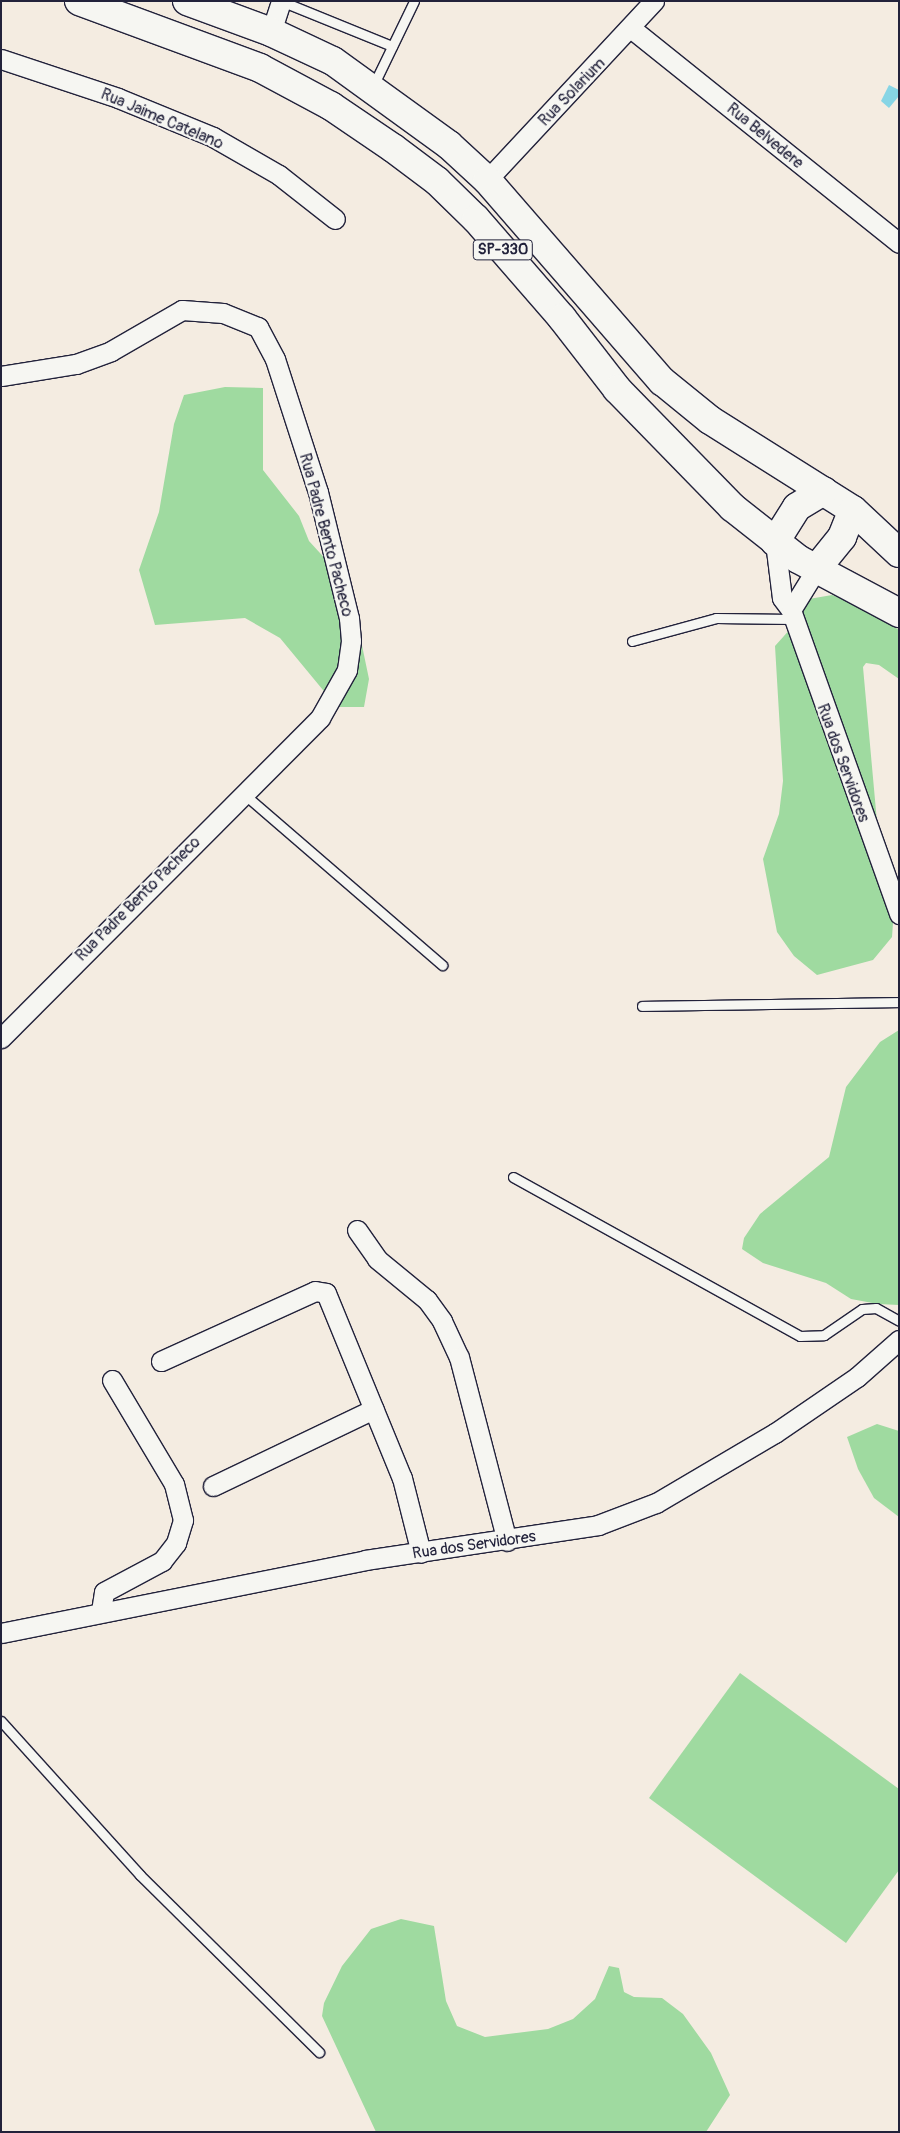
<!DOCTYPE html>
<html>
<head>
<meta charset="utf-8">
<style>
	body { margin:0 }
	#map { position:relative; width:900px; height:2133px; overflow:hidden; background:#f4ece1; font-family:Pangolin,sans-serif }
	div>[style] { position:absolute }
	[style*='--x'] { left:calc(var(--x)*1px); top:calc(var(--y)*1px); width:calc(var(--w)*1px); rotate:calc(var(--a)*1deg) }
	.green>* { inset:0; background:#9fdaa0 }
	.water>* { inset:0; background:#87d5e5 }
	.roads { filter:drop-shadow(1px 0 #22223b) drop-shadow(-1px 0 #22223b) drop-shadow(0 1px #22223b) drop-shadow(0 -1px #22223b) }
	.service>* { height:9px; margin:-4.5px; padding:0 4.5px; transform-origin:4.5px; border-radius:4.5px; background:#f6f6f2 }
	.minor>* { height:19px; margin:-9.5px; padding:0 9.5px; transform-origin:9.5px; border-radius:9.5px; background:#f6f6f2 }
	.primary>* { height:28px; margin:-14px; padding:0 14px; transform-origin:14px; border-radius:14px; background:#f6f6f2 }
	span { translate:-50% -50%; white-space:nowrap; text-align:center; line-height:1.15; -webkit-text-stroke:4px #f6f6f2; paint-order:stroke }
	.shield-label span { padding:1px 4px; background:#f6f6f2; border:1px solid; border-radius:4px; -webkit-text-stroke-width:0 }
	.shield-label { font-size:15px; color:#22223b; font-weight:700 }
	.street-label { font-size:16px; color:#22223b }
	.frame { position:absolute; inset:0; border:2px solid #22223b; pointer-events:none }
</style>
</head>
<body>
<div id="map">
	<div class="green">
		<i style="clip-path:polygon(225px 387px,263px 388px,263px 470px,299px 516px,309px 541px,330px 564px,355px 612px,369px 679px,364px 707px,337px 707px,280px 638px,245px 618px,155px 625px,139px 570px,159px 512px,174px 424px,184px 395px)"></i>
		<i style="clip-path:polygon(832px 595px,865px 607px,899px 630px,899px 679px,879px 665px,866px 663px,863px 667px,877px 822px,894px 909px,892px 937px,873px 960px,817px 975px,794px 956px,777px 932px,763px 859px,779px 814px,783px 781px,775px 646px,792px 627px,787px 614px,809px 599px)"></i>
		<i style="clip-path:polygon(899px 1030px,899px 1305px,878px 1304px,851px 1299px,826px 1283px,763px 1263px,742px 1249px,744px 1238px,760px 1214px,829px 1157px,846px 1087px,880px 1042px)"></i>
		<i style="clip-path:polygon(877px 1424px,899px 1431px,899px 1517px,874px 1498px,858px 1469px,847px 1437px)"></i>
		<i style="clip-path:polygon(740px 1673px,899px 1789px,899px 1870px,846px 1943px,649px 1798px)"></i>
		<i style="clip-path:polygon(401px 1919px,434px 1926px,446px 2001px,457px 2026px,485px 2037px,548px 2029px,573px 2019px,595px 1999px,609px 1966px,619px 1968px,624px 1992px,634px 1997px,662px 1998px,683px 2014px,711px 2053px,730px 2095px,706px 2132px,376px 2132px,322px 2016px,324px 2003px,342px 1966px,371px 1929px)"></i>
	</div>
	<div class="water">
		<i style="clip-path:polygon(889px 85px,899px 90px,899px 96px,889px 108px,881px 101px)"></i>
	</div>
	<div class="roads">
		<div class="service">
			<i style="--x:281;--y:1;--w:120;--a:22.1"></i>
			<i style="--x:373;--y:86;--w:94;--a:-64.2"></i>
			<i style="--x:632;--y:641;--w:87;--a:-15.3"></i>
			<i style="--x:716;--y:618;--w:77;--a:0.7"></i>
			<i style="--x:244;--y:794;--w:262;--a:40.8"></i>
			<i style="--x:642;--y:1006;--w:257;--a:-0.9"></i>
			<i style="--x:513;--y:1177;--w:328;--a:29"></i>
			<i style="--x:800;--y:1336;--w:24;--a:-2"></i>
			<i style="--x:824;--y:1335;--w:46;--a:-34.4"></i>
			<i style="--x:862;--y:1309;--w:14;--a:-4"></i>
			<i style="--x:876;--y:1308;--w:26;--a:29"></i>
			<i style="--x:1;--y:1721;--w:207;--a:47.9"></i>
			<i style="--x:140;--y:1875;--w:252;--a:44.7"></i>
		</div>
		<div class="minor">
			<i style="--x:632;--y:29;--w:342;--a:38.7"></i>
			<i style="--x:271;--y:32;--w:33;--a:-72"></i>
			<i style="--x:1;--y:59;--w:123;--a:18.4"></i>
			<i style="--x:118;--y:98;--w:103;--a:22.3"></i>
			<i style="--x:213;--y:137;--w:76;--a:29.9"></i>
			<i style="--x:279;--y:175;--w:71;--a:38.2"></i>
			<i style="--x:487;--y:180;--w:245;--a:-47"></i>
			<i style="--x:1;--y:376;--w:76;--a:-9.1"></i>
			<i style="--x:76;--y:364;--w:37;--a:-20"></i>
			<i style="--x:111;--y:351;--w:82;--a:-30"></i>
			<i style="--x:182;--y:310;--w:41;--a:4.2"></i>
			<i style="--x:223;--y:313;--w:38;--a:22"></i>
			<i style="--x:258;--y:327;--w:36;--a:62"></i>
			<i style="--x:275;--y:359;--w:140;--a:72.1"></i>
			<i style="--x:318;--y:492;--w:130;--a:76.2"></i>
			<i style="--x:349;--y:618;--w:23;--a:85"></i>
			<i style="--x:351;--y:641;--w:29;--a:98"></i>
			<i style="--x:347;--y:670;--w:55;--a:119.4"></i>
			<i style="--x:320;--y:718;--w:452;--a:134.9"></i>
			<i style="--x:775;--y:542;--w:56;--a:82.9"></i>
			<i style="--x:782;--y:598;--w:15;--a:53"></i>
			<i style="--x:791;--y:610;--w:323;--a:70.4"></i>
			<i style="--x:791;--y:610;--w:49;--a:-58.2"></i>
			<i style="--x:357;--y:1230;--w:35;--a:55"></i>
			<i style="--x:377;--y:1259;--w:65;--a:39.4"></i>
			<i style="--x:427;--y:1300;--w:26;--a:54"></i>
			<i style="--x:442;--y:1321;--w:40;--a:65"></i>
			<i style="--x:459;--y:1357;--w:190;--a:75.4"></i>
			<i style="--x:161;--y:1361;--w:169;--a:-24.4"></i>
			<i style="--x:315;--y:1291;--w:11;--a:10"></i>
			<i style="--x:326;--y:1293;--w:200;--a:67.7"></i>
			<i style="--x:402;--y:1478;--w:77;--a:75.8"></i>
			<i style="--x:213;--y:1486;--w:178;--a:-25.6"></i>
			<i style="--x:101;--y:1611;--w:19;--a:-81"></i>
			<i style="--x:104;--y:1592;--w:66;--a:-28.1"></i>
			<i style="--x:162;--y:1561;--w:23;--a:-52"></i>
			<i style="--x:176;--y:1543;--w:24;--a:-73"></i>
			<i style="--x:183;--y:1520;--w:37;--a:-104"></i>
			<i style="--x:174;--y:1484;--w:121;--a:-120.8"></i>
			<i style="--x:1;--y:1633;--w:371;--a:-11.3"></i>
			<i style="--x:365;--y:1560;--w:236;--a:-8.5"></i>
			<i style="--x:598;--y:1525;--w:62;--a:-20.8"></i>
			<i style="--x:656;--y:1503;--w:138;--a:-30.5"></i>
			<i style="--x:775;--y:1433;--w:99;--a:-34.3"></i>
			<i style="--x:857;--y:1377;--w:56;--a:-41.4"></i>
		</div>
		<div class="primary">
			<i style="--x:79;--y:1;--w:193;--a:20.3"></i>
			<i style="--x:260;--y:68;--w:81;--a:28.2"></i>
			<i style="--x:331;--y:106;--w:75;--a:34.1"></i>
			<i style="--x:393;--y:148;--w:55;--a:36.9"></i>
			<i style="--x:437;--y:181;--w:54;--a:44.3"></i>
			<i style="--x:476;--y:219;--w:131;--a:49"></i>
			<i style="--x:562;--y:318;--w:90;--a:52.2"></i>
			<i style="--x:617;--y:389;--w:165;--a:45.7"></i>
			<i style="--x:732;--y:507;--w:84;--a:38.2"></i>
			<i style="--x:798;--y:559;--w:115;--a:28.1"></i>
			<i style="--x:187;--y:1;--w:90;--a:20.3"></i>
			<i style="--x:271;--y:32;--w:68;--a:25.1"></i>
			<i style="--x:333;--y:61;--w:143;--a:35.9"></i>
			<i style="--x:449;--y:145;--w:52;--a:42.6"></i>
			<i style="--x:487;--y:180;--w:267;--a:49"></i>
			<i style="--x:662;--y:381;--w:62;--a:39.1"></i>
			<i style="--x:710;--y:420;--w:169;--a:32.2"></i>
			<i style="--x:853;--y:510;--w:63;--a:43.1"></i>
			<i style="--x:775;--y:542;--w:41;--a:-57.8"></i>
			<i style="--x:797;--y:507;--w:31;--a:-31"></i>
			<i style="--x:817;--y:568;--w:40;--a:-51"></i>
			<i style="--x:842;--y:537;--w:29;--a:-68"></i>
		</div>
	</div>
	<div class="shield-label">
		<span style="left:503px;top:250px">SP-330</span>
	</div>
	<div class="street-label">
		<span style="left:572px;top:92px;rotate:-46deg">Rua Solarium</span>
		<span style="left:162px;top:119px;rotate:23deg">Rua Jaime Catelano</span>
		<span style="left:765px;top:136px;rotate:39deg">Rua Belvedere</span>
		<span style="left:326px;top:535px;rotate:75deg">Rua Padre Bento Pacheco</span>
		<span style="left:843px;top:763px;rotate:70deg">Rua dos Servidores</span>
		<span style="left:138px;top:899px;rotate:-45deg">Rua Padre Bento Pacheco</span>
		<span style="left:474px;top:1545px;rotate:-8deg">Rua dos Servidores</span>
	</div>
	<div class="frame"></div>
</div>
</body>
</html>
